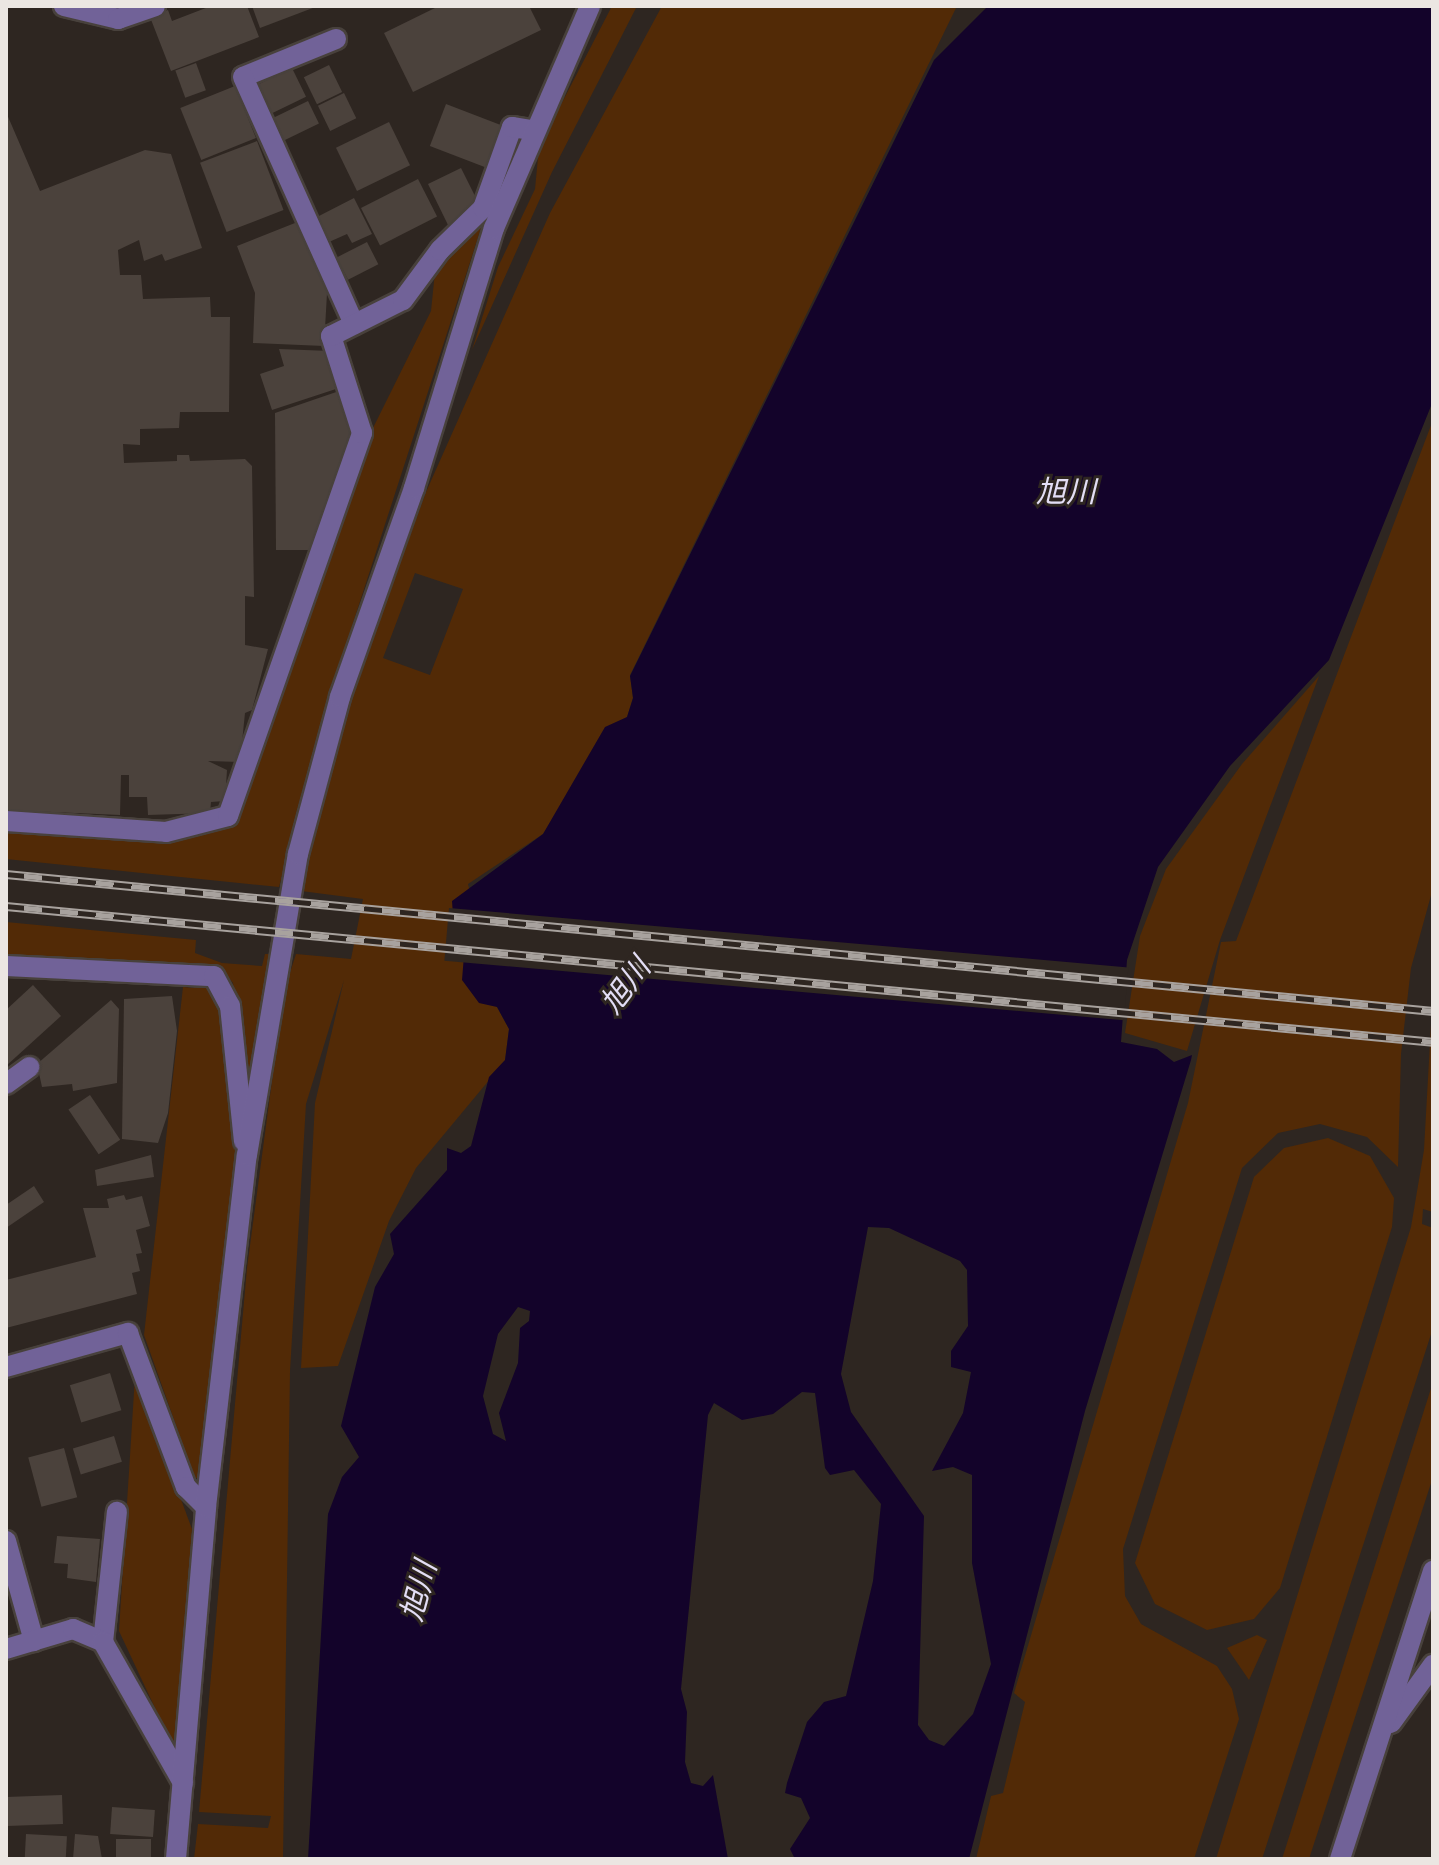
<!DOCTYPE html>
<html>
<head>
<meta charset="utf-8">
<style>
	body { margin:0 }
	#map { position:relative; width:1439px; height:1865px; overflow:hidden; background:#2e2621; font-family:"Noto Sans","Noto Sans JP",sans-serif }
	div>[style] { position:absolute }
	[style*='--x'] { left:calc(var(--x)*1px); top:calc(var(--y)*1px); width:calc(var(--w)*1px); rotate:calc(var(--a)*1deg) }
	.green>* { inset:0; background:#522a06 }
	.water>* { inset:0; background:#13032a }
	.pier>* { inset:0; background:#2e2621; transform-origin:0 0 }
	.building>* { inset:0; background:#4b423c; transform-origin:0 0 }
	.roads { filter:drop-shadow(2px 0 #48413c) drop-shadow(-2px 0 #48413c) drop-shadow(0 2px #48413c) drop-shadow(0 -2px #48413c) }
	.minor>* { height:20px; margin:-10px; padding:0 10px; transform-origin:10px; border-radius:10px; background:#716298 }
	.rail>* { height:9px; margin-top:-4.5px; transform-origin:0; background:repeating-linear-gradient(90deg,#2e2621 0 18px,#a8a29e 0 36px); box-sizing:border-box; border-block:2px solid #a8a29e }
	span { translate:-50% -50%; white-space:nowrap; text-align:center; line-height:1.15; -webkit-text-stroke:6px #2e2621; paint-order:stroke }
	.water-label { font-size:30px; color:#e3def5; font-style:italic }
	.frame { position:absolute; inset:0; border:8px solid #ebe6e2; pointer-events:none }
</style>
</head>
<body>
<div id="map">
	<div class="green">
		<i style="clip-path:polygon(612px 6px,637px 6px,552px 172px,472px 350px,498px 267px,535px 189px,539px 147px)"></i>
		<i style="clip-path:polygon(evenodd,662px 6px,957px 6px,630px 675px,633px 698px,627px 717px,543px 834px,468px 884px,497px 1007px,509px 1029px,505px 1061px,416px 1168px,389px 1221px,338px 1366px,301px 1368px,315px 1103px,344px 980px,306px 1104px,290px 1371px,283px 1859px,194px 1859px,198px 1824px,268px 1828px,271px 1816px,199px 1812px,247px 1268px,284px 991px,296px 954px,351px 959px,363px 899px,301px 891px,307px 855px,350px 699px,426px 492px,550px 213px,662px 6px,415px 573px,463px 589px,430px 675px,383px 658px,415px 573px)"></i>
		<i style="clip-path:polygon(485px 216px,330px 694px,279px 887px,6px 859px,6px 828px,215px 830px,371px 432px,431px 311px,435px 272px)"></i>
		<i style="clip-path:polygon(1433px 420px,1433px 888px,1411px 968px,1401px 1054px,1398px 1167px,1367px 1137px,1320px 1124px,1278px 1133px,1242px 1168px,1123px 1549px,1125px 1596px,1141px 1624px,1217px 1666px,1232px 1689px,1239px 1719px,1194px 1859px,976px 1859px,991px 1796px,1003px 1793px,1025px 1702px,1014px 1693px,1188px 1103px,1221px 942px,1236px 941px)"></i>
		<i style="clip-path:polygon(1319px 676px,1220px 940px,1187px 1051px,1125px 1033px,1140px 936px,1166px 869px,1242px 764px)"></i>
		<i style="clip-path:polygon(6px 922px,196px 940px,195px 953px,222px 963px,262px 966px,265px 954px,274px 954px,244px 1119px,233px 983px,221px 969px,6px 955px)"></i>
		<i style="clip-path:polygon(196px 979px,208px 983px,224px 1009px,238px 1163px,202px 1475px,195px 1479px,144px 1335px,183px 987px,194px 988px)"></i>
		<i style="clip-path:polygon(1433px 989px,1433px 1212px,1423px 1209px,1422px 1224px,1433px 1228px,1433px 1328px,1262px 1859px,1216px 1859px,1411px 1227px,1424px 1150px)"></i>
		<i style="clip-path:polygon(1328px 1138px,1370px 1156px,1394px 1198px,1392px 1227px,1280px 1588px,1254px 1619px,1207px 1630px,1155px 1604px,1135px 1563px,1254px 1177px,1284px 1148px)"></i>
		<i style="clip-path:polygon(135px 1376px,192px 1529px,176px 1753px,119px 1631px)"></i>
		<i style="clip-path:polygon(1433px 1382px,1433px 1477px,1309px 1859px,1282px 1859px)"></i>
		<i style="clip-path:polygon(1257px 1635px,1267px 1640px,1249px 1680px,1227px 1648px)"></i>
	</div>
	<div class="water">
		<i style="clip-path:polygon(evenodd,988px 6px,1433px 6px,1433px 401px,1329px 660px,1230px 766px,1158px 867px,1127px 960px,1121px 1042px,1157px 1049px,1174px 1062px,1192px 1055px,1191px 1060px,1085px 1411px,969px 1859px,795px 1859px,790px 1849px,810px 1818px,801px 1798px,785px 1793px,787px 1783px,807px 1722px,824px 1702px,846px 1696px,873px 1581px,881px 1504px,854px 1470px,830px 1475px,825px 1468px,815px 1393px,802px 1392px,773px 1414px,742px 1420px,714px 1403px,708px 1415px,681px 1689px,687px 1712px,685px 1762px,691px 1783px,703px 1786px,713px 1775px,728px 1859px,308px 1859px,328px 1514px,342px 1477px,359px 1457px,341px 1426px,375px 1287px,394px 1254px,390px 1234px,447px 1170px,447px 1148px,461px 1153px,471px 1146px,489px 1077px,505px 1060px,509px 1029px,497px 1007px,479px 1003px,462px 980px,465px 943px,454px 929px,452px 901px,543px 834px,605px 727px,627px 717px,633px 698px,630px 676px,934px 60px,988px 6px,868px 1227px,889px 1228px,960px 1261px,967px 1270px,968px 1326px,951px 1351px,951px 1367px,971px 1372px,963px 1413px,932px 1471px,953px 1467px,972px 1475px,972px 1563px,991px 1664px,973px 1714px,944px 1746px,929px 1740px,918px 1725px,924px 1516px,851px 1412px,841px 1374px,868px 1227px,988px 6px,518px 1307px,530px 1311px,529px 1321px,520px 1328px,518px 1363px,499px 1413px,506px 1441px,493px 1434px,483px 1396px,498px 1334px,518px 1307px)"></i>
	</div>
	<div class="pier">
		<i style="left:449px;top:908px;width:682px;height:53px;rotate:5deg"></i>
	</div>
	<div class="building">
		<i style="clip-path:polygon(211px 6px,247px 6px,259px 37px,171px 71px,150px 17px,168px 10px,172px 21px)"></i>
		<i style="clip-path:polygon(252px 6px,318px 6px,260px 28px)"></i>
		<i style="clip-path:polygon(439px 6px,529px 6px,541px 30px,413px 92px,384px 33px)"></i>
		<i style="left:196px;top:63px;width:29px;height:22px;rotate:70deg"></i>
		<i style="left:329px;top:65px;width:30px;height:28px;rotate:64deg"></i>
		<i style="left:292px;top:68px;width:32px;height:39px;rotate:64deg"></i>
		<i style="left:235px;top:86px;width:56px;height:59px;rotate:68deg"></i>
		<i style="left:344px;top:93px;width:28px;height:29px;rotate:64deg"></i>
		<i style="left:308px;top:101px;width:25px;height:39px;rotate:64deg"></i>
		<i style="left:446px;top:104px;width:60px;height:45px;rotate:21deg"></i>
		<i style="clip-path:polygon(6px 112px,40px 191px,145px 150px,171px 154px,202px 248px,165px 261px,162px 254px,144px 261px,139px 240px,118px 250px,120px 275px,141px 275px,143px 299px,210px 297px,211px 317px,230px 317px,229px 412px,180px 412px,179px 428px,140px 429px,140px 445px,123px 444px,124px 463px,177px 461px,177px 455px,189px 455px,190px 461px,245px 459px,252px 466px,254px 597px,245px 596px,245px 645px,268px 649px,252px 710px,245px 713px,240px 762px,208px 761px,227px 770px,225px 801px,211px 802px,210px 813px,148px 815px,147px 797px,129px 797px,129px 775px,121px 775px,120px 815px,6px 810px)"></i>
		<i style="left:389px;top:122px;width:48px;height:59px;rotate:64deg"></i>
		<i style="left:257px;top:141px;width:74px;height:61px;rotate:69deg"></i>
		<i style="clip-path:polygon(461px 168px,475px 196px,469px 215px,448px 225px,428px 184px)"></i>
		<i style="left:418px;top:179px;width:42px;height:64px;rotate:63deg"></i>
		<i style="clip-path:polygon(354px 198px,372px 234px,352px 243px,347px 234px,329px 242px,317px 217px)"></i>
		<i style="clip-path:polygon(305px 219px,328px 276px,324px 346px,253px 343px,255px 293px,237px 246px)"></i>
		<i style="left:367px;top:242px;width:25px;height:34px;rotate:63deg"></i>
		<i style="clip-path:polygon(279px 349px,330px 351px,342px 387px,272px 410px,260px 374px,284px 366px)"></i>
		<i style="clip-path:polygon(345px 389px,352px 451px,311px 550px,276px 550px,275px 413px)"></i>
		<i style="clip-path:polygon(33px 985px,61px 1016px,6px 1066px,6px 1010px)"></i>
		<i style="clip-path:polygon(172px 996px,177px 1031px,168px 1113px,158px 1143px,122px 1139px,124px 999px)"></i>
		<i style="clip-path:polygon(111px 1000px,119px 1009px,117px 1083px,73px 1091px,72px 1084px,42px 1087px,37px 1064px)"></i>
		<i style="left:90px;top:1095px;width:54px;height:26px;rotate:56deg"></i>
		<i style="clip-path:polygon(151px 1155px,154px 1177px,97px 1186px,95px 1170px)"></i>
		<i style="clip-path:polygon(34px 1186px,44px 1202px,6px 1228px,6px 1205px)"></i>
		<i style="clip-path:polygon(124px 1195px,126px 1200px,142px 1196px,150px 1226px,136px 1230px,142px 1253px,136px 1254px,140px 1271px,132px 1273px,137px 1294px,6px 1328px,6px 1280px,96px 1257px,83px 1208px,109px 1208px,107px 1199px)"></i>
		<i style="left:110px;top:1373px;width:39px;height:42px;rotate:73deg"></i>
		<i style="left:114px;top:1436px;width:27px;height:43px;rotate:73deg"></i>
		<i style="left:64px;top:1448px;width:51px;height:37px;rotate:75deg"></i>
		<i style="clip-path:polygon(57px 1536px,100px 1539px,96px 1582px,67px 1578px,68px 1564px,54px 1563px)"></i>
		<i style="left:62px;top:1795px;width:29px;height:56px;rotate:88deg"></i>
		<i style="left:112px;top:1807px;width:43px;height:27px;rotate:4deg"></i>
		<i style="left:26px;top:1834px;width:41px;height:25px;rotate:3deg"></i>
		<i style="clip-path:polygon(75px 1834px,98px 1836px,102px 1859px,73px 1859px)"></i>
		<i style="left:116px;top:1839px;width:35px;height:20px"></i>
	</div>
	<div class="roads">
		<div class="minor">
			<i style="--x:64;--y:6;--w:56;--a:13.5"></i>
			<i style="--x:118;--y:19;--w:39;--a:-19"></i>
			<i style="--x:336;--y:39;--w:100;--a:157.8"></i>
			<i style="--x:243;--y:77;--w:271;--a:65.8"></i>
			<i style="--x:6;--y:821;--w:160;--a:3.9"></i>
			<i style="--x:166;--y:832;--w:64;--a:-14.5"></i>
			<i style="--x:228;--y:816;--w:406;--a:-70.7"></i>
			<i style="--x:362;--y:433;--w:102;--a:-107.7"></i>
			<i style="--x:331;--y:336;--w:80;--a:-26.6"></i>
			<i style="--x:403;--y:300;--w:62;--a:-53.5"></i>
			<i style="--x:440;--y:250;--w:60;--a:-44.3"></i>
			<i style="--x:483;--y:208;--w:86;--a:-70.3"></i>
			<i style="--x:512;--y:127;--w:20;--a:9"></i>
			<i style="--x:6;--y:966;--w:208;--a:2.8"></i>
			<i style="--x:214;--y:976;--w:34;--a:62"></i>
			<i style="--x:230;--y:1006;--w:136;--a:84.1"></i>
			<i style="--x:6;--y:1084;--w:29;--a:-36"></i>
			<i style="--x:6;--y:1367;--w:127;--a:-15.6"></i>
			<i style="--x:128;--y:1333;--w:165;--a:69.4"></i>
			<i style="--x:186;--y:1487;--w:28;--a:45"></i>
			<i style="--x:6;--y:1541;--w:104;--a:74.4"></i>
			<i style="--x:103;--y:1642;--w:131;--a:-83.9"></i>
			<i style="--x:6;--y:1649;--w:70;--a:-16.6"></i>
			<i style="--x:73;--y:1629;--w:33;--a:23"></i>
			<i style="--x:103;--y:1642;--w:162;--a:60.4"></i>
			<i style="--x:1391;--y:1723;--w:72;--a:-54.1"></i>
			<i style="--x:176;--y:1859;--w:353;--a:-85.1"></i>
			<i style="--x:206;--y:1507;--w:354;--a:-83.4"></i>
			<i style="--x:247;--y:1155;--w:305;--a:-80.4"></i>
			<i style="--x:298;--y:854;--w:163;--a:-75"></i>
			<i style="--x:340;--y:697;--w:222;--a:-70.5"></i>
			<i style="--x:414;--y:488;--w:272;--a:-72.9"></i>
			<i style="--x:494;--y:228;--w:242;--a:-66.6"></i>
			<i style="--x:1340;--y:1859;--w:303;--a:-72.1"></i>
		</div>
	</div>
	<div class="rail">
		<i style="--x:6;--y:874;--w:1434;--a:5.48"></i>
		<i style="--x:6;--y:906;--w:1433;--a:5.44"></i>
	</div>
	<div class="water-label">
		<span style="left:1066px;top:491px">旭川</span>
		<span style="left:625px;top:985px;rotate:-53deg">旭川</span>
		<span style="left:418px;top:1591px;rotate:-75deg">旭川</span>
	</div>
	<div class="frame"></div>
</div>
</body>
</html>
